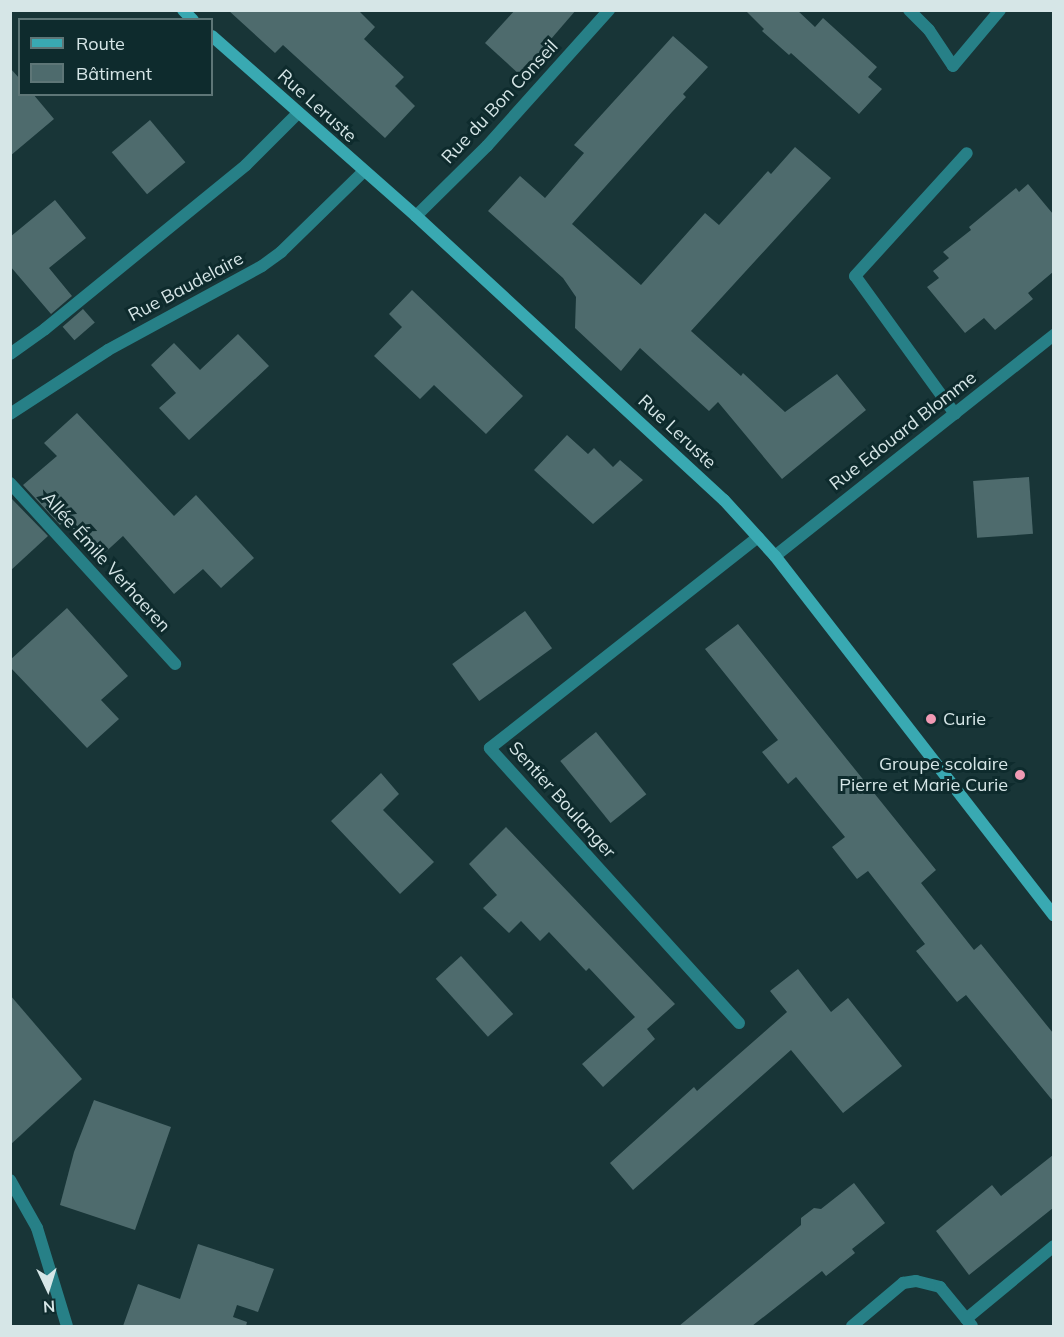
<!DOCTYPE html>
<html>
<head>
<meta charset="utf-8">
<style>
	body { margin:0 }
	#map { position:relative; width:1064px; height:1337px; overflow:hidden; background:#183537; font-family:Mulish,sans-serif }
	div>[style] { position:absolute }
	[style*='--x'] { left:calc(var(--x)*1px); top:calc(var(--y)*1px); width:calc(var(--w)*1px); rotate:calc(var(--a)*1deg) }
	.building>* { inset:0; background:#4e6b6d; transform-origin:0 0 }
	.street>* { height:12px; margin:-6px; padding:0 6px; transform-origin:6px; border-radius:6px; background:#278087 }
	.secondary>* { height:12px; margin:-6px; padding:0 6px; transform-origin:6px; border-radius:6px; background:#39a9b2 }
	.dots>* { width:16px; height:16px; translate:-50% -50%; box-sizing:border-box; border:3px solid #0e2b2d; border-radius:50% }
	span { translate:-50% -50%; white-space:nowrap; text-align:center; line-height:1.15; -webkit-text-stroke:6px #0e2b2d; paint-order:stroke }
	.street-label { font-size:18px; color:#d6e6e7 }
	.poi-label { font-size:18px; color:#d6e6e7 }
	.left { translate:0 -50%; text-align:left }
	.right { translate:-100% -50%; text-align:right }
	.frame { position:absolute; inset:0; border:12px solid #d6e6e7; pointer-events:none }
	.legend { position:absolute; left:18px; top:18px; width:195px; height:78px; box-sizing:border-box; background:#0e2b2d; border:2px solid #5e7677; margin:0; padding:8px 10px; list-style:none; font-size:18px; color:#d6e6e7 }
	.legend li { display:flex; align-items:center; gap:12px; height:30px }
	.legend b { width:30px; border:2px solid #5e7677 }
	.north { position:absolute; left:18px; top:1259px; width:60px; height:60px; -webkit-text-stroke:4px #0e2b2d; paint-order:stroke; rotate:176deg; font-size:16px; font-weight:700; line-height:24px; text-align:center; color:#d6e6e7 }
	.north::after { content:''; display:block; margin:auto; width:21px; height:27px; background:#d6e6e7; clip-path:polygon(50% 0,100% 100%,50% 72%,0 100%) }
</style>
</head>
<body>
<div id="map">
	<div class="building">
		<i style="clip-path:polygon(228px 10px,358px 10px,375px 27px,364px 39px,404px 77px,395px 86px,415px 106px,385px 138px,283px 45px,275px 53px)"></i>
		<i style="clip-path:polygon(515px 10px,576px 10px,520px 75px,485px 43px)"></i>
		<i style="clip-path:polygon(745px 10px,797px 10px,815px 27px,823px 18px,877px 67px,868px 77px,882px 89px,859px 114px,791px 53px,789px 55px,762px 31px,764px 29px)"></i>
		<i style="clip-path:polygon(673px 36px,708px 67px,683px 94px,686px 97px,672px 112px,572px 224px,641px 285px,705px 213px,719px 225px,768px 171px,771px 174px,795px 147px,831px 178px,691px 331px,741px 376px,743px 373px,785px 412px,837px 374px,866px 410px,782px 479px,718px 402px,709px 411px,640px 348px,621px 371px,575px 328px,576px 297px,563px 278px,488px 211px,520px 176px,545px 198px,584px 153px,574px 145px)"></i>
		<i style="clip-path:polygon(10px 68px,20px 79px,20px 94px,33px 94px,54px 119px,10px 156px)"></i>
		<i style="left:150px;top:120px;width:55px;height:50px;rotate:50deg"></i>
		<i style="clip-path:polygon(1028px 184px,1053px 214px,1053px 272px,1028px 293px,1033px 299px,995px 330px,984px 318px,965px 333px,927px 287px,939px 278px,933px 271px,949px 258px,943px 252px,971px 230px,969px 227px,1016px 188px,1019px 192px)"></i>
		<i style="clip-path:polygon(55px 200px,86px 238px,49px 268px,72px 296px,51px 314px,10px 266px,10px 237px)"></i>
		<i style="clip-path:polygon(412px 290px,523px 396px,486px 434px,434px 385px,420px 399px,374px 356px,402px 327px,389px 314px)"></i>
		<i style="left:83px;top:309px;width:18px;height:27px;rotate:49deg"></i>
		<i style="clip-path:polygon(238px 334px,269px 366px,189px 440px,159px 408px,176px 393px,151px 365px,174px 343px,200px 370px)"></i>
		<i style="clip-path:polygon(77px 413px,174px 516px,196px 495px,254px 558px,221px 588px,203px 569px,174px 594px,123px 536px,100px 557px,65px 520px,60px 525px,23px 485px,57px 456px,44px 443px)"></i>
		<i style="clip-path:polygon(567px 435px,588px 454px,594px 448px,613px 467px,620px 460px,643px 480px,593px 524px,534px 470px)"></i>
		<i style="left:1029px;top:477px;width:57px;height:56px;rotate:86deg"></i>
		<i style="clip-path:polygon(10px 497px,48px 536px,10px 571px)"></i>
		<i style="clip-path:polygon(67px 608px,128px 676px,101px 700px,119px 719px,87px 748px,10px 667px,10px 660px)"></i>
		<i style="left:525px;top:611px;width:46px;height:90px;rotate:54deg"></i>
		<i style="clip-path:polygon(738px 624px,936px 870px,921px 883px,974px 950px,981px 944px,1053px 1033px,1053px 1101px,966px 995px,957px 1002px,916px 951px,925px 944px,868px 871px,857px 879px,832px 847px,845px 837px,796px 777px,788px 784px,762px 752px,778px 740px,705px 649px)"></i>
		<i style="left:596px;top:732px;width:80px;height:46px;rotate:51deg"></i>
		<i style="clip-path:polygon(381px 773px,399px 794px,383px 810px,434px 862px,400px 894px,331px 821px)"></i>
		<i style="clip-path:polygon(506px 827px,675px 1004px,647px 1029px,655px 1039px,603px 1087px,582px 1064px,635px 1017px,589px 968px,586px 971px,549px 932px,540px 941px,521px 921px,509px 933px,483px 908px,497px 895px,469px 864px)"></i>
		<i style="left:461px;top:956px;width:78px;height:34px;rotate:48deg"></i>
		<i style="clip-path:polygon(798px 969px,831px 1012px,848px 998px,902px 1066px,843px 1113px,791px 1050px,633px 1190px,610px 1163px,694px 1087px,697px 1091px,787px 1012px,770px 991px)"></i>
		<i style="clip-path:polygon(10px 995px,82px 1079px,10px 1145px)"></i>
		<i style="clip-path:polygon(94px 1100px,171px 1127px,135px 1230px,60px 1205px,74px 1152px)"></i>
		<i style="clip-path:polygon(1053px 1155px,1053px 1208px,969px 1275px,936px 1231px,992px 1185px,1001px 1196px)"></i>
		<i style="clip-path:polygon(854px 1183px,885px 1223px,852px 1249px,855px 1253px,826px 1276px,822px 1271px,752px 1326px,679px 1326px,801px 1225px,801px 1218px,814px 1208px,821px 1209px)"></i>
		<i style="clip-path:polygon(198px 1244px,274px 1269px,258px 1312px,237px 1305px,233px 1317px,247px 1322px,246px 1326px,123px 1326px,138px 1284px,180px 1299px)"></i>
	</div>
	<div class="street">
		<i style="--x:909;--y:10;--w:28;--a:45"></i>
		<i style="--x:929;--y:30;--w:43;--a:56.3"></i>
		<i style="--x:953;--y:66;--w:73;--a:-50"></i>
		<i style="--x:416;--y:216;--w:100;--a:-44.6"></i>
		<i style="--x:487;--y:146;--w:183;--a:-48.1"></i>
		<i style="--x:10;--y:354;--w:43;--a:-35.5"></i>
		<i style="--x:45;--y:329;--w:259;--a:-39.2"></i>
		<i style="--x:246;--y:165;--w:74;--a:-45"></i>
		<i style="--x:10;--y:414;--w:117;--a:-33.1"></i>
		<i style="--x:108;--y:350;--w:175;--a:-28.6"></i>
		<i style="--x:262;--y:266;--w:24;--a:-36"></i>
		<i style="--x:281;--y:252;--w:115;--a:-44.3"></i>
		<i style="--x:955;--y:414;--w:170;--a:-125.9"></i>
		<i style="--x:855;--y:276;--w:166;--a:-47.7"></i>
		<i style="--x:10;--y:483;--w:245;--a:47.6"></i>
		<i style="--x:775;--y:556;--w:356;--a:-38.4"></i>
		<i style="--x:739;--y:1023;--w:371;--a:-132.2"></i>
		<i style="--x:490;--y:748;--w:341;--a:-38.2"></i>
		<i style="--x:10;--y:1180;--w:55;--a:60.6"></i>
		<i style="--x:37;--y:1228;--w:102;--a:73"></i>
		<i style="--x:966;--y:1319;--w:114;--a:-39.7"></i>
		<i style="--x:852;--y:1326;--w:67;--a:-40.1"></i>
		<i style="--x:903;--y:1283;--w:13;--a:-9"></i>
		<i style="--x:916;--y:1281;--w:25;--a:14"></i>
		<i style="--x:940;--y:1287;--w:50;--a:50.6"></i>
	</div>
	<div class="secondary">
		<i style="--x:183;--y:10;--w:14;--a:45"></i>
		<i style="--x:212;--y:36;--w:272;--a:41.4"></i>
		<i style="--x:416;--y:216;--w:419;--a:42.7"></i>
		<i style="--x:724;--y:500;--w:76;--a:47.7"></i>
		<i style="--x:775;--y:556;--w:455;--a:52.2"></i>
	</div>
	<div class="dots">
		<i style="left:931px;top:719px;background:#f19ab4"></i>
		<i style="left:1020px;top:775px;background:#f19ab4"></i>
	</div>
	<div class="street-label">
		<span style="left:500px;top:102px;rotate:-47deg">Rue du Bon Conseil</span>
		<span style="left:317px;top:106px;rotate:42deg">Rue Leruste</span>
		<span style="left:186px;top:287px;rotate:-28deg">Rue Baudelaire</span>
		<span style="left:903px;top:431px;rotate:-38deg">Rue Edouard Blomme</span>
		<span style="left:677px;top:432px;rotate:43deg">Rue Leruste</span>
		<span style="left:106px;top:562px;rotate:48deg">Allée Émile Verhaeren</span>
		<span style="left:562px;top:800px;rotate:48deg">Sentier Boulanger</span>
	</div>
	<div class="poi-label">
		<span class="left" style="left:943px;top:719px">Curie</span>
		<span class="right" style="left:1008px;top:775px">Groupe scolaire<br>Pierre et Marie Curie</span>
	</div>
	<div class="frame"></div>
	<ul class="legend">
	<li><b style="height:8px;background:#39a9b2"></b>Route</li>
	<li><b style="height:16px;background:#4e6b6d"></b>Bâtiment</li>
	</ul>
	<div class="north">N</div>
</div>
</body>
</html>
